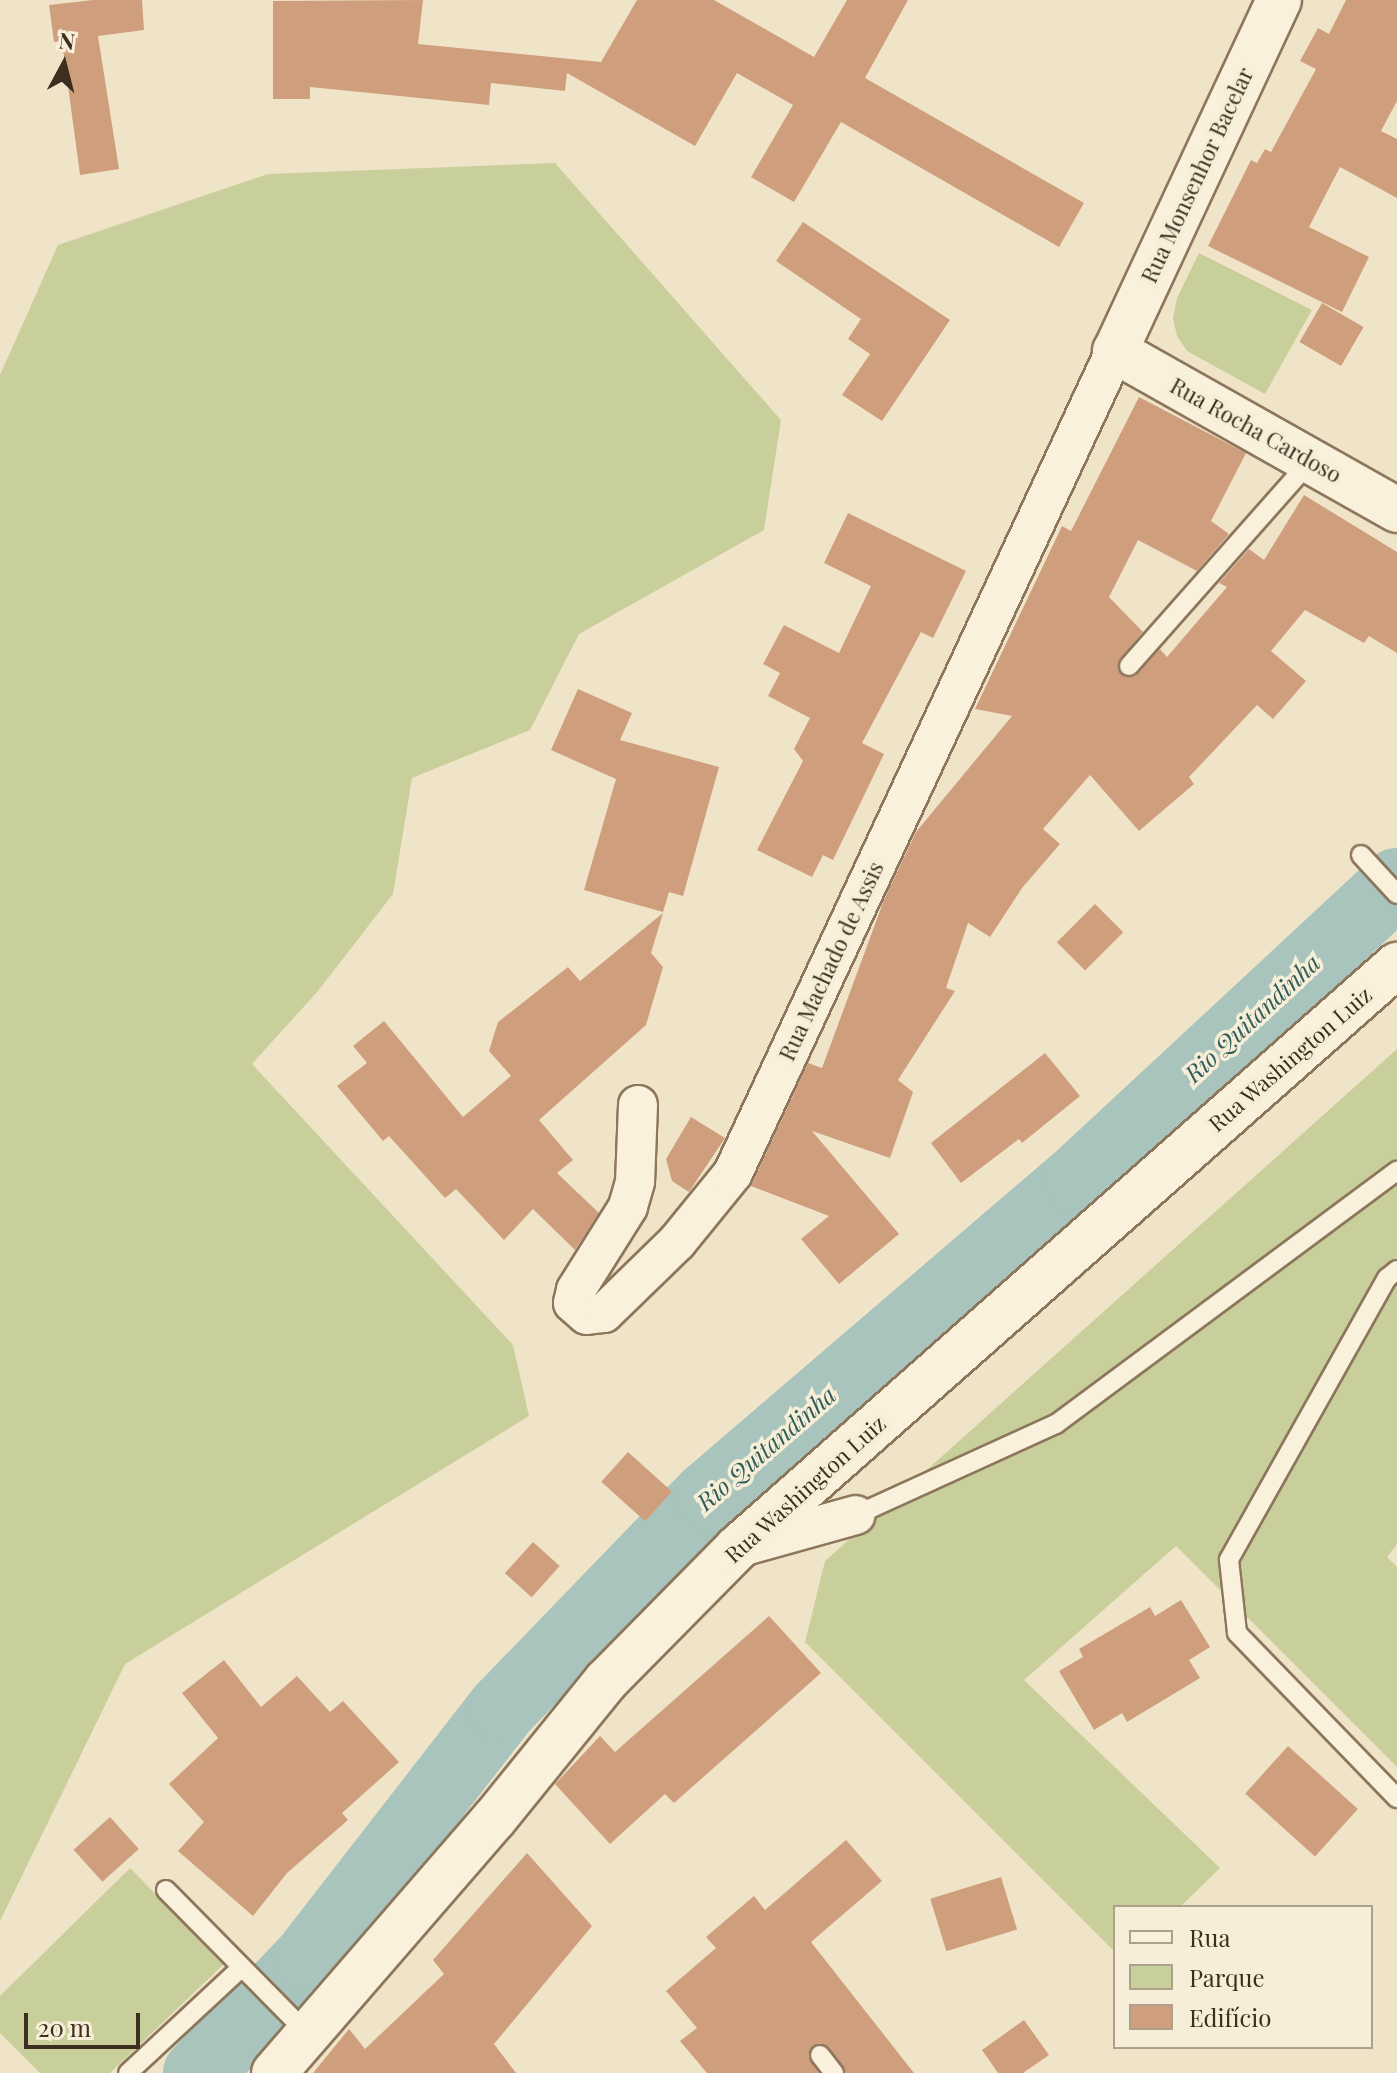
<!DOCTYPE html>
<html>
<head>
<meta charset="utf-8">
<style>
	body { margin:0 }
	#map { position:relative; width:1397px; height:2073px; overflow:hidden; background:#f0e4c8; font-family:"Playfair Display",serif }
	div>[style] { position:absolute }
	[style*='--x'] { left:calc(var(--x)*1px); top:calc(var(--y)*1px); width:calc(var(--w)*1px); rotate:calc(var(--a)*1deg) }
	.green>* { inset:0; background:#c9cf9b }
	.river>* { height:70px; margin:-35px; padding:0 35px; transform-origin:35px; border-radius:35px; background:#a9c4bc }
	.building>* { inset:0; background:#cf9f7d; transform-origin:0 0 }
	.roads { filter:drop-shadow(2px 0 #8d765c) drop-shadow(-2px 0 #8d765c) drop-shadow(0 2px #8d765c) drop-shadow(0 -2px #8d765c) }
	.lane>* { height:18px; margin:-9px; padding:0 9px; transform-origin:9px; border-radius:9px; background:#faf1dc }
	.street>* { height:38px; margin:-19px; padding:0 19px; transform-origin:19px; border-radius:19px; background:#faf1dc }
	.secondary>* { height:44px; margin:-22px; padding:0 22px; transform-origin:22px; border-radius:22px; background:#faf1dc }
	span { translate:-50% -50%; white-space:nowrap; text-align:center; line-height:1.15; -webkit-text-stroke:7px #f7eed8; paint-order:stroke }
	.street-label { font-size:22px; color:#3d2e20 }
	.water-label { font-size:24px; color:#2f5d5a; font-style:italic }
	.legend { position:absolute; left:1113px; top:1905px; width:260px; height:144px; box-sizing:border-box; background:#f7eed8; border:2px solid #ada18e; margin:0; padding:10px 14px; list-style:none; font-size:24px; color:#3d2e20 }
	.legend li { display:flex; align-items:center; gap:16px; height:40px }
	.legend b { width:40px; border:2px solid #ada18e }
	.north { position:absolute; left:24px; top:24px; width:80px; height:80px; -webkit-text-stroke:6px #f7eed8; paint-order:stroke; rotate:7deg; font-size:22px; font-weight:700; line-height:32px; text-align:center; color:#3d2e20 }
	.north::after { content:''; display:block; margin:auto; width:28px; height:36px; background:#3d2e20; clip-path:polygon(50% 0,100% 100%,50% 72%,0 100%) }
	.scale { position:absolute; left:24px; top:2013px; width:116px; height:36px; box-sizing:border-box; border:4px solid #3d2e20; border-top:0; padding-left:10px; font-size:24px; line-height:28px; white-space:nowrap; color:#3d2e20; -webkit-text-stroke:6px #f7eed8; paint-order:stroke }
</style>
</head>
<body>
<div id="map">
	<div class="green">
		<i style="clip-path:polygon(555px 163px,781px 420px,764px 530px,579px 634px,530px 730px,412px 778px,393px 894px,318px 991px,252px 1064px,513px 1345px,529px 1416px,125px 1664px,0 1921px,0 375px,58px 245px,268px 174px)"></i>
		<i style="clip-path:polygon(1199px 253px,1312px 310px,1265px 394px,1187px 351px,1177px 336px,1173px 318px,1177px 298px)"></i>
		<i style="clip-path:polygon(1397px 1049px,1397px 1544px,1387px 1557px,1397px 1567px,1397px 1767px,1176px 1546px,1024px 1680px,1220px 1868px,1180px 1907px,1115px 1907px,1115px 1952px,805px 1642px,825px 1561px)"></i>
		<i style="clip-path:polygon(130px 1868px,224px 1964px,110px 2073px,40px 2073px,0 2033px,0 1996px)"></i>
	</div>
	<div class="river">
		<i style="--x:198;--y:2073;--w:158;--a:-46"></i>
		<i style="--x:308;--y:1959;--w:318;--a:-52.2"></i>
		<i style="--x:503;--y:1708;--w:296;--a:-46"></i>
		<i style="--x:709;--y:1495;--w:486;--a:-40.6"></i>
		<i style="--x:1078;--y:1179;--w:435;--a:-42.9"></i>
	</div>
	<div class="building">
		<i style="clip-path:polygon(93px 0,142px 0,144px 30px,98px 36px,119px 169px,80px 175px,62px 41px,54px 42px,49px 5px)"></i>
		<i style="clip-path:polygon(423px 0,418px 44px,601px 62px,637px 0,714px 0,814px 57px,847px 0,908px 0,865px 78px,1084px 203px,1059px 247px,841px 122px,794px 202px,751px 177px,793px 105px,737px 73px,695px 146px,567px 73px,565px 91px,491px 83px,489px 105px,310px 87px,310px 99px,273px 99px,273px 1px)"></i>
		<i style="clip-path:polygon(1346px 0,1397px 0,1397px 101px,1381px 131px,1397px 139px,1397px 198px,1340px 167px,1309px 227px,1369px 257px,1342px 312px,1208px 246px,1251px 160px,1257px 163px,1265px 149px,1271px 152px,1316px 69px,1300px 61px,1318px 28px,1329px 34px)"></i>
		<i style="clip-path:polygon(803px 222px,950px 320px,882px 421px,842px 395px,870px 354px,848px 339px,861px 319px,776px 261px)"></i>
		<i style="left:1322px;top:303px;width:48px;height:45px;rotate:30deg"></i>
		<i style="clip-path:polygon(1139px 397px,1246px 453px,1211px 521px,1229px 534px,1197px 571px,1138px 540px,1109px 597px,1143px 632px,1120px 659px,1121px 674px,1134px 677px,1160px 649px,1167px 657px,1227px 587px,1219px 583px,1249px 549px,1264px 560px,1304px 495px,1397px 552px,1397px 653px,1369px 636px,1364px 643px,1305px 610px,1271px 651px,1306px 681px,1273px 719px,1257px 705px,1189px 777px,1194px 784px,1139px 831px,1090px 775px,1043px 829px,1060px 844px,1022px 888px,990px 937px,968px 923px,946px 988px,955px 991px,898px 1080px,913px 1092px,890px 1158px,812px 1131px,899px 1234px,839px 1284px,801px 1239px,829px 1216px,751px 1186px,808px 1063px,822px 1068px,884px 900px,916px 832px,1012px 716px,975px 709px,1062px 526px,1071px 531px)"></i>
		<i style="clip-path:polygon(848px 513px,966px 571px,933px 638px,921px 632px,862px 743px,884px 754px,833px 860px,823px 855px,812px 877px,757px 850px,803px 761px,794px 749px,810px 718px,768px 696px,780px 673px,763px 664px,784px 625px,839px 653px,871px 586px,824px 563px)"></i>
		<i style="clip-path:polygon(578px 689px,632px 713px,620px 740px,719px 767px,683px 896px,669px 892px,663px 912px,584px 890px,616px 779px,551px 750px)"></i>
		<i style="left:1095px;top:904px;width:40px;height:54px;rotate:45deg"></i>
		<i style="clip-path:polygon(663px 913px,651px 953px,663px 967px,646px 1025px,539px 1120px,573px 1160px,557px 1173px,599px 1213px,575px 1250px,533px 1209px,504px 1240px,456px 1189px,445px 1198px,389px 1136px,383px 1141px,337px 1086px,367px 1063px,353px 1046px,384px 1021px,463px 1117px,511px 1076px,489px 1051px,498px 1022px,568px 967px,580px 981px)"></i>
		<i style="clip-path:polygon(1045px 1053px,1080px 1096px,1022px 1143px,1019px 1139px,961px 1183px,931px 1143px)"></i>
		<i style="clip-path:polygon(691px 1117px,725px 1138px,689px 1192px,672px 1181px,666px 1159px)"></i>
		<i style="left:628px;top:1452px;width:59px;height:40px;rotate:42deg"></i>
		<i style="left:533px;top:1542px;width:36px;height:42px;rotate:42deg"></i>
		<i style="clip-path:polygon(1181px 1600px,1210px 1647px,1189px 1660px,1200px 1678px,1127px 1722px,1122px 1713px,1094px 1730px,1059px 1671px,1083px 1657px,1079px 1649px,1150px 1607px,1155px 1616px)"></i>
		<i style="clip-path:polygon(769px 1616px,821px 1673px,674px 1803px,665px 1794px,610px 1844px,555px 1784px,600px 1736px,615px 1752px)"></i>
		<i style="clip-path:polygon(224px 1660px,261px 1707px,297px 1676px,330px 1712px,343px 1701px,399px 1762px,342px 1813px,348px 1820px,287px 1873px,253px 1916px,178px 1851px,204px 1822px,169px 1784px,218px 1738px,182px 1693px)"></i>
		<i style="left:1288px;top:1746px;width:94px;height:64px;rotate:42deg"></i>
		<i style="left:110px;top:1817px;width:43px;height:49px;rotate:48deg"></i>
		<i style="clip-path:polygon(846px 1840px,882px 1881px,811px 1942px,914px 2073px,846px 2073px,829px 2048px,819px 2043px,808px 2056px,819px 2073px,707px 2073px,680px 2041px,697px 2028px,666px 1991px,716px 1948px,706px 1937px,754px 1896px,765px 1910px)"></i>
		<i style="clip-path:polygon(527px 1853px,592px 1926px,494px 2044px,516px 2073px,313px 2073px,349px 2029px,365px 2049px,444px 1974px,433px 1960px)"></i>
		<i style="left:1001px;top:1877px;width:55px;height:74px;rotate:73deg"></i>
		<i style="clip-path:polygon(1024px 2020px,1049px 2055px,1023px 2073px,998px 2073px,982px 2050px)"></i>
	</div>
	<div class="roads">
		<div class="lane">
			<i style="--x:1129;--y:666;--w:275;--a:-48.5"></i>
			<i style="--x:1361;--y:855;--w:53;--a:47.3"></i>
			<i style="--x:1397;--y:1270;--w:13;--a:141"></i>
			<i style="--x:1387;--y:1278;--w:323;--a:119.3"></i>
			<i style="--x:1229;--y:1560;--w:73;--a:83.7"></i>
			<i style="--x:1237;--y:1633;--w:230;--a:45.9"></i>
			<i style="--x:856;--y:1515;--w:220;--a:-24.5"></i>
			<i style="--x:1056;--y:1424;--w:425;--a:-36.6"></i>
			<i style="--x:166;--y:1890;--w:204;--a:45.4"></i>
			<i style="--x:820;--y:2055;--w:23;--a:52"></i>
			<i style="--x:128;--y:2073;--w:154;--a:-42.9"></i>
		</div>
		<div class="street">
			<i style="--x:638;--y:1105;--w:77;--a:92.2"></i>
			<i style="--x:635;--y:1182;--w:26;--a:106"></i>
			<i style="--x:628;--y:1207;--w:98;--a:122.1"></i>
			<i style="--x:576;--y:1290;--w:13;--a:103"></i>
			<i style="--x:573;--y:1303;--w:18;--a:41"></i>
			<i style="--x:587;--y:1315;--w:17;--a:-7"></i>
			<i style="--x:604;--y:1313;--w:102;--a:-44.2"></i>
			<i style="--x:677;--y:1242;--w:89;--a:-50.9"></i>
			<i style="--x:733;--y:1173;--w:906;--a:-65.07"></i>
			<i style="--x:737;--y:1548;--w:123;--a:-15.5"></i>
		</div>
		<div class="secondary">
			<i style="--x:1279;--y:0;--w:387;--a:115"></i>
			<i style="--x:1115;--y:351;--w:324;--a:29.4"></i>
			<i style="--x:274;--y:2073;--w:337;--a:-49.1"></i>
			<i style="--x:495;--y:1818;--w:176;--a:-51"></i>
			<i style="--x:606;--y:1681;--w:187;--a:-45.4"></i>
			<i style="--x:737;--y:1548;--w:881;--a:-41.46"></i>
		</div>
	</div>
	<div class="street-label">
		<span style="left:1197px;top:175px;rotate:-65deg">Rua Monsenhor Bacelar</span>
		<span style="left:1256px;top:430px;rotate:29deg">Rua Rocha Cardoso</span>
		<span style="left:831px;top:961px;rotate:-65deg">Rua Machado de Assis</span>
		<span style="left:1290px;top:1059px;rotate:-41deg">Rua Washington Luiz</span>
		<span style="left:805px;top:1489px;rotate:-42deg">Rua Washington Luiz</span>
	</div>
	<div class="water-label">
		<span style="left:1252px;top:1018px;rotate:-43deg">Rio Quitandinha</span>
		<span style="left:766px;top:1448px;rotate:-41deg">Rio Quitandinha</span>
	</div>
	<ul class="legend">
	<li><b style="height:10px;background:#faf1dc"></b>Rua</li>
	<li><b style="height:22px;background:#c9cf9b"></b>Parque</li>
	<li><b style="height:22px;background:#cf9f7d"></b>Edifício</li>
	</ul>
	<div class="north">N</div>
	<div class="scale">20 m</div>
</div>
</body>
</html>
